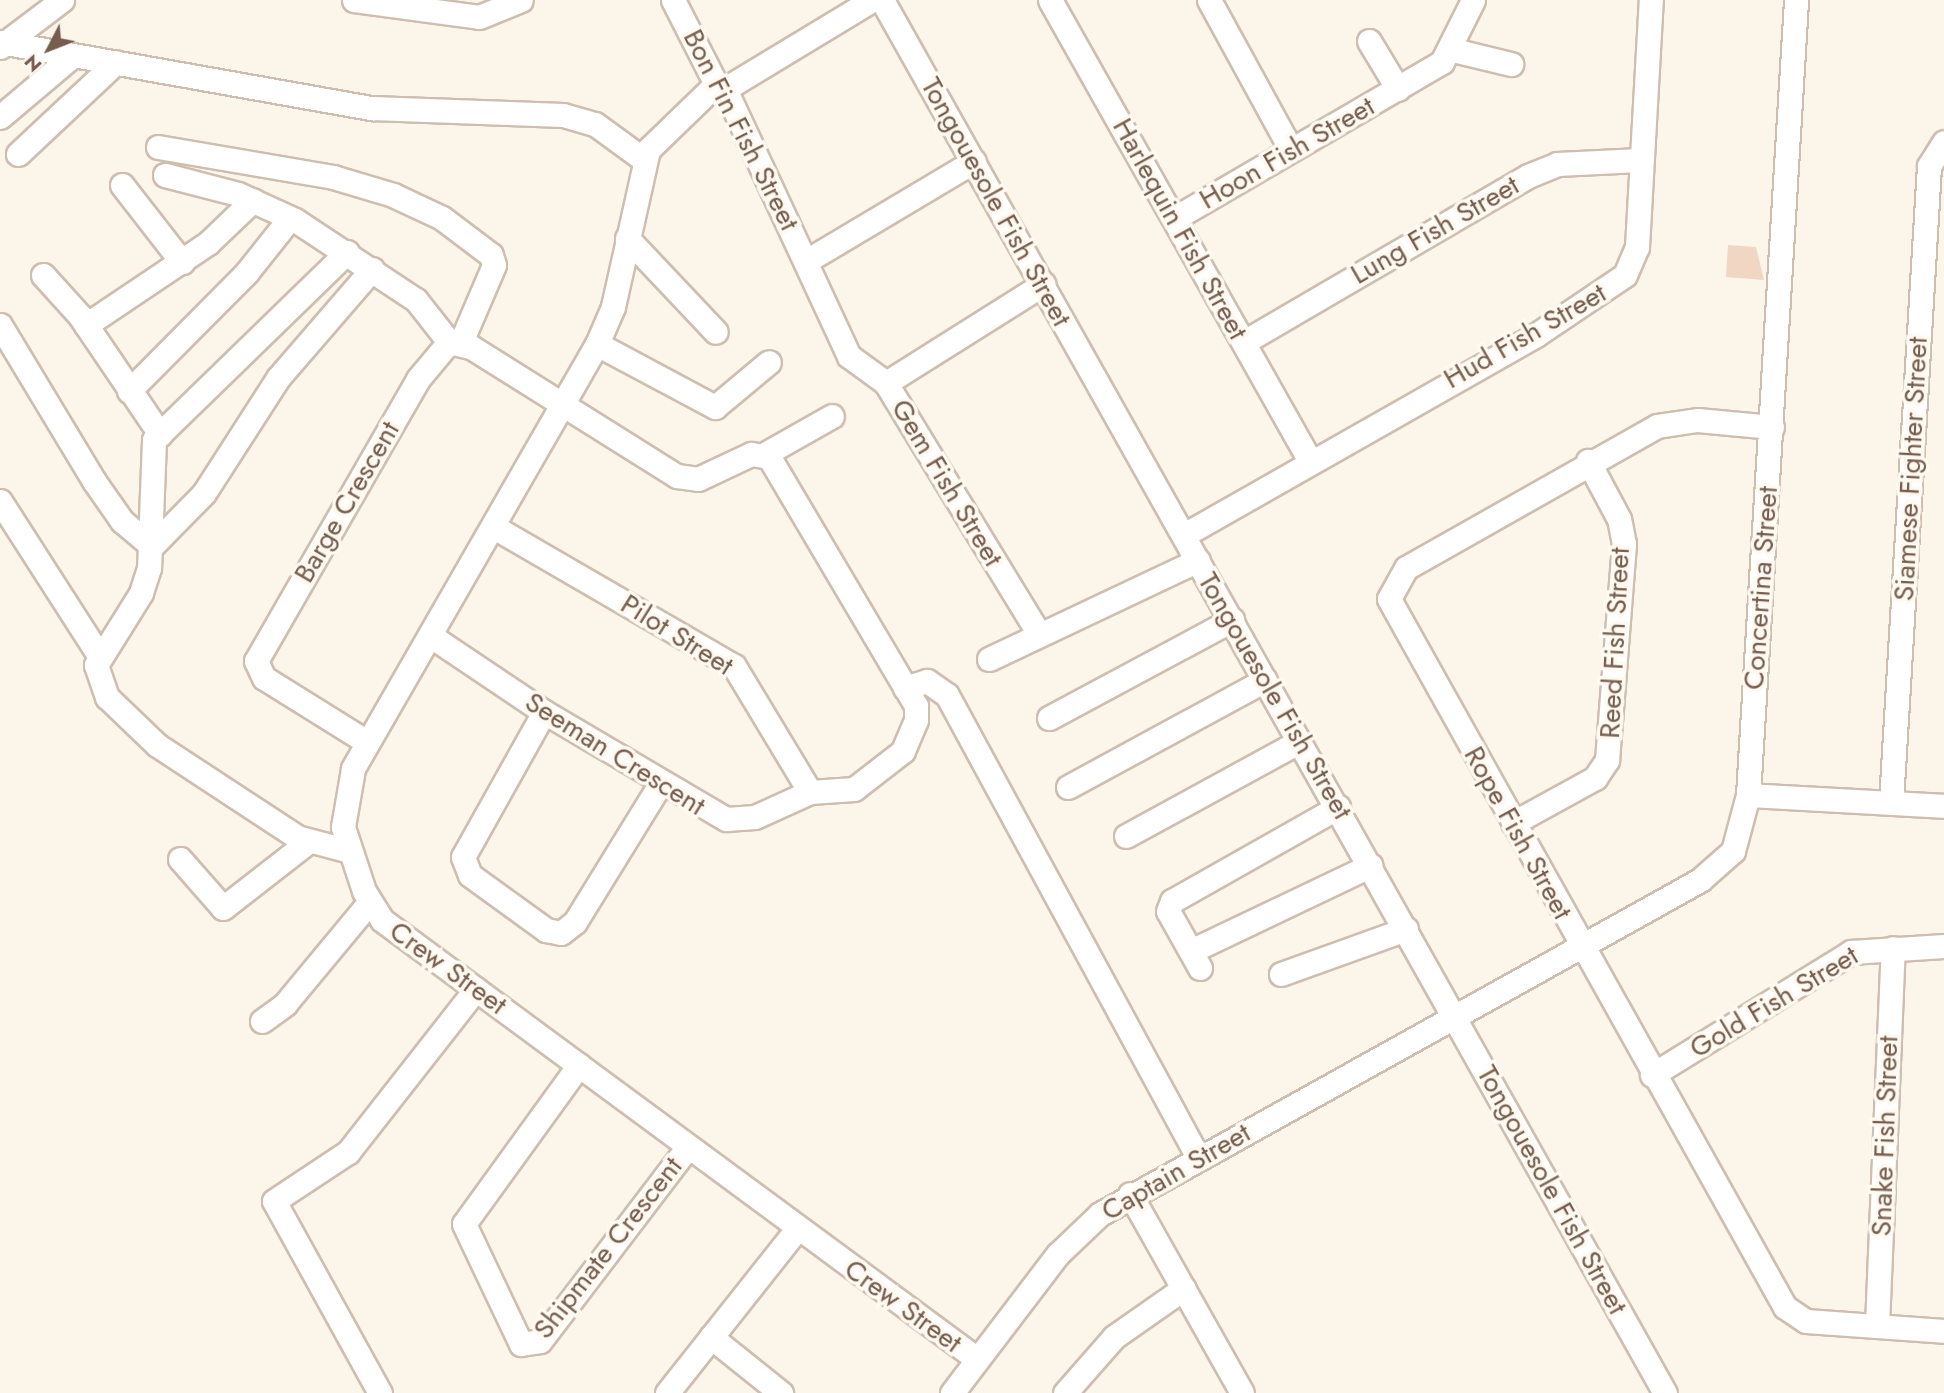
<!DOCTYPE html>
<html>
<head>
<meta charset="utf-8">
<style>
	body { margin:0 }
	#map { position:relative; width:1944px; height:1393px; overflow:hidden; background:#fcf5ea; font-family:Jost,sans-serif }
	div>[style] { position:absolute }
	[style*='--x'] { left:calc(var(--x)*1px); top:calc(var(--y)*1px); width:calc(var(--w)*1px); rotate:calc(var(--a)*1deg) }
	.building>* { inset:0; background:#f0d6c3 }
	.roads { filter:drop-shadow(2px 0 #cebeb0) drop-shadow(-2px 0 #cebeb0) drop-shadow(0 2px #cebeb0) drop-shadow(0 -2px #cebeb0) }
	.minor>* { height:23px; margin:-11.5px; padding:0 11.5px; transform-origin:11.5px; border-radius:11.5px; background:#fff }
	span { translate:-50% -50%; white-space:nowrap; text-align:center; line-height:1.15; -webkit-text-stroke:7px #fef9f1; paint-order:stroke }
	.street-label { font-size:28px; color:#765d4e }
	.north { position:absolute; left:14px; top:14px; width:70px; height:70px; -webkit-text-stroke:5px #fef9f1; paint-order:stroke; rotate:228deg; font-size:19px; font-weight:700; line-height:28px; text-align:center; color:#765d4e }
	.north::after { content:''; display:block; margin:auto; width:24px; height:32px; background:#765d4e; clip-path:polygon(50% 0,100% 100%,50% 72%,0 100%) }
</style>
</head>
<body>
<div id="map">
	<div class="building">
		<i style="clip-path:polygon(1728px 245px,1756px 247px,1764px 280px,1726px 277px)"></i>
	</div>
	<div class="roads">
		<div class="minor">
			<i style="--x:354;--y:0;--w:126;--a:7.7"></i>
			<i style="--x:479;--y:17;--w:45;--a:-22"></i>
			<i style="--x:673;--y:0;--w:94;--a:62.9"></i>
			<i style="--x:716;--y:84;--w:10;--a:29"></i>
			<i style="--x:725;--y:89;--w:294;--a:65.1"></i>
			<i style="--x:849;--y:356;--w:46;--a:36.1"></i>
			<i style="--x:882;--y:0;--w:1598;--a:60.66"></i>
			<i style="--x:1050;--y:0;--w:527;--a:60.57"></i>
			<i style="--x:1209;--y:0;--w:171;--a:61.3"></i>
			<i style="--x:1369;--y:41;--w:56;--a:58.9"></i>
			<i style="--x:0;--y:42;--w:378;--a:10.1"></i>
			<i style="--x:372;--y:108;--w:191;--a:2.1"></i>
			<i style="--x:563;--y:115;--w:33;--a:16"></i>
			<i style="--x:595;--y:124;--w:59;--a:36.1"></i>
			<i style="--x:0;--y:47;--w:78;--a:-37.2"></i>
			<i style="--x:1453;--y:50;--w:60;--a:13.6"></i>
			<i style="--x:716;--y:84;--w:95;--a:135.9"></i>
			<i style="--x:648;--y:150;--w:161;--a:102.6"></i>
			<i style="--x:613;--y:307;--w:40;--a:113.4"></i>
			<i style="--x:597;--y:344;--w:490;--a:119.9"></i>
			<i style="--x:353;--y:769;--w:59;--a:99.8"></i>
			<i style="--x:343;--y:827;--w:67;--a:71.8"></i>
			<i style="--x:364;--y:891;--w:34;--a:58"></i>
			<i style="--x:382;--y:920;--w:739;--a:36.42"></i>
			<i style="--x:725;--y:89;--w:172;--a:-31.2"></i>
			<i style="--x:0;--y:117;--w:93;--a:-40.2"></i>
			<i style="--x:158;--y:147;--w:178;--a:9.7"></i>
			<i style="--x:333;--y:177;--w:63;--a:16.7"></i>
			<i style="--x:393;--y:195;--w:54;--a:25.1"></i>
			<i style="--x:442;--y:218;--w:61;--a:37.1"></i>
			<i style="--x:491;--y:255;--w:10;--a:73"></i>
			<i style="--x:494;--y:265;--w:84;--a:113.2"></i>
			<i style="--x:18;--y:154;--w:134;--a:-43.2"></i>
			<i style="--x:165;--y:175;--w:75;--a:14.6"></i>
			<i style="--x:238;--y:194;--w:63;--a:24.5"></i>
			<i style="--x:295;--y:220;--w:145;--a:33.5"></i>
			<i style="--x:416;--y:300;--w:53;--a:51.8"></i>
			<i style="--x:122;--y:185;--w:98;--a:52.1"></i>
			<i style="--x:1175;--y:218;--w:309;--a:-30.3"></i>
			<i style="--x:1442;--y:62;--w:69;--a:-63.4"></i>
			<i style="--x:627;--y:238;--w:129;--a:46.6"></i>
			<i style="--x:347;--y:252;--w:269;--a:135.8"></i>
			<i style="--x:154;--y:440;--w:128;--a:92.2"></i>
			<i style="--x:149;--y:568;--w:26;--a:108"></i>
			<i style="--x:141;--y:593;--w:85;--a:122"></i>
			<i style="--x:96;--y:665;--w:34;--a:71"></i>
			<i style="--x:107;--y:697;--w:69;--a:43.8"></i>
			<i style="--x:157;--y:745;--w:168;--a:33.3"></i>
			<i style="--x:297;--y:837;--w:55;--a:14.8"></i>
			<i style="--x:808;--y:260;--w:193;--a:-30.8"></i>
			<i style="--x:43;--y:275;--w:55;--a:47.9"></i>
			<i style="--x:80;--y:316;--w:143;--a:55.9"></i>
			<i style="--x:0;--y:325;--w:182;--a:58.9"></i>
			<i style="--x:94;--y:481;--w:49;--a:55"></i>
			<i style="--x:122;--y:521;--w:39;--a:40"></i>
			<i style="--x:86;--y:325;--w:147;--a:-33.9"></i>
			<i style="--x:208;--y:243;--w:62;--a:-43.7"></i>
			<i style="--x:1244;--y:342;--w:329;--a:-30.3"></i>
			<i style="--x:1528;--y:176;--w:31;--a:-22"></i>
			<i style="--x:1557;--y:164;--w:82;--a:-2.8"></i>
			<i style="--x:597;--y:344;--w:134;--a:28.1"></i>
			<i style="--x:715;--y:407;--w:70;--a:-39.8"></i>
			<i style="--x:129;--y:391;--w:168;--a:-45.2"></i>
			<i style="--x:247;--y:272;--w:69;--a:-51.5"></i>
			<i style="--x:1772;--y:427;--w:75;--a:-174.7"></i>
			<i style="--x:1697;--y:420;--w:40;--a:171.5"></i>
			<i style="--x:1657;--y:426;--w:288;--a:150.5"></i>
			<i style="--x:1406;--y:568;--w:35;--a:119"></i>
			<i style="--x:1389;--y:599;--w:811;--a:60.78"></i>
			<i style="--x:1785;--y:1307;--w:25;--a:34"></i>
			<i style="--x:1806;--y:1321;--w:138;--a:4.1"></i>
			<i style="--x:763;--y:455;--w:79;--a:-29.5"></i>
			<i style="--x:0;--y:501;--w:183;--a:57.3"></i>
			<i style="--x:494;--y:527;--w:277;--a:30.1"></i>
			<i style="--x:734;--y:666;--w:147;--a:58.9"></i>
			<i style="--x:1184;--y:535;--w:405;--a:-29.6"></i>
			<i style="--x:1536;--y:335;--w:107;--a:-34"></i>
			<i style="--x:1625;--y:275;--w:30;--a:-67"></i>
			<i style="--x:1637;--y:247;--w:247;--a:-86.8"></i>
			<i style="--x:152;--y:546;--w:74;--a:-45.5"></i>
			<i style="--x:204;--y:493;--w:137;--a:-57.2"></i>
			<i style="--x:278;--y:378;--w:144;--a:-49.2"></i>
			<i style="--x:1039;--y:634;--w:294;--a:-121.4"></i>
			<i style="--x:886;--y:383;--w:186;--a:-32.2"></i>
			<i style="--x:989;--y:659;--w:231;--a:-25.3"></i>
			<i style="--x:905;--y:688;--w:23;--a:-18"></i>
			<i style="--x:927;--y:681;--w:24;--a:35"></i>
			<i style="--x:947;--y:695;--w:526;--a:61.49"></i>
			<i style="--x:544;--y:712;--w:166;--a:119.2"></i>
			<i style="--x:463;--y:857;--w:19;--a:69"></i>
			<i style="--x:470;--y:875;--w:94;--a:35.9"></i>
			<i style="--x:546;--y:930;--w:15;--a:11"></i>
			<i style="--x:561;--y:933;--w:18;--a:-38"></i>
			<i style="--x:575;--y:922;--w:163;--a:-58.3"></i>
			<i style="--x:1049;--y:718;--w:208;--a:-28.2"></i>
			<i style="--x:367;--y:742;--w:121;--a:-148.1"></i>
			<i style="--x:264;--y:678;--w:19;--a:-115"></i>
			<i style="--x:256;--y:661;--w:325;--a:-60.1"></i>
			<i style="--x:418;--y:379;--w:48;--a:-50"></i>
			<i style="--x:449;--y:342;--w:23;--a:13"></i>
			<i style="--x:471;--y:347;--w:243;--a:32.1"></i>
			<i style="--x:677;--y:476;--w:21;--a:8"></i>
			<i style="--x:698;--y:479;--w:59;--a:-25.3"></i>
			<i style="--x:751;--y:454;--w:18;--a:9"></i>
			<i style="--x:769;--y:457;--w:289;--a:59.4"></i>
			<i style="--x:916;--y:706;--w:14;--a:90"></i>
			<i style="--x:916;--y:720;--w:34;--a:113"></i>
			<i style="--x:903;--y:751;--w:62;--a:142.2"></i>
			<i style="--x:854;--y:789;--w:44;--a:176.1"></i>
			<i style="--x:810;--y:792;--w:60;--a:155.6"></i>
			<i style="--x:755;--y:817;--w:29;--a:176"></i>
			<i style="--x:726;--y:819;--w:211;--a:-149.5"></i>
			<i style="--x:544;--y:712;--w:136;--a:-146.1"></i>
			<i style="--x:1068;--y:787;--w:224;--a:-28.5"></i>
			<i style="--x:1748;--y:795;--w:196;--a:3.2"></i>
			<i style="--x:1891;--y:802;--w:637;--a:-86.58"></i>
			<i style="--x:1929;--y:166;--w:28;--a:-58"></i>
			<i style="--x:1513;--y:823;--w:94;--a:-28.8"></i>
			<i style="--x:1595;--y:778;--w:22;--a:-56"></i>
			<i style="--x:1607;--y:760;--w:217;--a:-85.5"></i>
			<i style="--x:1624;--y:544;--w:25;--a:-101"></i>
			<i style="--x:1619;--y:519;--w:66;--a:-118.1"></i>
			<i style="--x:1126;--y:836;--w:198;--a:-28.6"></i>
			<i style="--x:180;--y:859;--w:65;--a:48.7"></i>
			<i style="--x:223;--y:908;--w:109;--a:-37.9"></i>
			<i style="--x:1191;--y:951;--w:199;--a:-25.5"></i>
			<i style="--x:1200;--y:968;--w:65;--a:-119.3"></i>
			<i style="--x:1168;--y:911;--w:11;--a:-68"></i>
			<i style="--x:1172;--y:901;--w:191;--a:-29.5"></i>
			<i style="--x:1281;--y:974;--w:133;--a:-19.8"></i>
			<i style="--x:262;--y:1021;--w:29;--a:-36"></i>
			<i style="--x:285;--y:1004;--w:131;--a:-50.3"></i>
			<i style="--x:579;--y:1065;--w:196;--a:125.9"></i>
			<i style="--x:464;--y:1224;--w:133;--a:64.6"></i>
			<i style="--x:521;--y:1344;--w:19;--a:-9"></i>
			<i style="--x:540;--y:1341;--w:244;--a:-52.7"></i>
			<i style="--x:1652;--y:1075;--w:234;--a:-31.7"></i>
			<i style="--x:1851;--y:952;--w:93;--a:-3.7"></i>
			<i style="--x:1130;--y:1194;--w:228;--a:60.6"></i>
			<i style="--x:1877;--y:1325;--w:377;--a:-87.6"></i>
			<i style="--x:711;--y:1337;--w:90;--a:38.7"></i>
			<i style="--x:380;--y:1393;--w:219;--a:-118.9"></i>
			<i style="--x:274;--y:1201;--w:89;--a:-33.5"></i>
			<i style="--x:348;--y:1152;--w:207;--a:-51.9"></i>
			<i style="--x:667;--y:1393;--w:209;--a:-51.6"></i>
			<i style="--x:952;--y:1393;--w:175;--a:-52.7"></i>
			<i style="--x:1058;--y:1254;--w:58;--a:-43.6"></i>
			<i style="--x:1100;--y:1214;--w:687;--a:-29.1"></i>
			<i style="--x:1700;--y:880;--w:44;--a:-41.3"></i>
			<i style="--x:1733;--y:851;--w:58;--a:-75"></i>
			<i style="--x:1748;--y:795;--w:796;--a:-86.54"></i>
			<i style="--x:1065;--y:1393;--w:74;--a:-48.8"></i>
			<i style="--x:1114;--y:1337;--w:85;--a:-35"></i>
		</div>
	</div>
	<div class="street-label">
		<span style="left:741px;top:130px;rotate:63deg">Bon Fin Fish Street</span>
		<span style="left:1287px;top:153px;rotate:-30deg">Hoon Fish Street</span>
		<span style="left:996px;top:202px;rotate:61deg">Tongouesole Fish Street</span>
		<span style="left:1180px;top:229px;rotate:61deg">Harlequin Fish Street</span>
		<span style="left:1435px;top:230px;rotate:-30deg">Lung Fish Street</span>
		<span style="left:1525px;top:336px;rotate:-30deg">Hud Fish Street</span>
		<span style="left:1911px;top:469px;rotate:-87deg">Siamese Fighter Street</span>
		<span style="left:947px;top:483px;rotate:59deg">Gem Fish Street</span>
		<span style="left:347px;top:502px;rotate:-60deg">Barge Crescent</span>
		<span style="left:1761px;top:588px;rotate:-86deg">Concertina Street</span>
		<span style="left:677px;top:635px;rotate:32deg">Pilot Street</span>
		<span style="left:1615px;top:643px;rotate:-87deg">Reed Fish Street</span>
		<span style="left:1275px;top:696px;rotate:60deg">Tongouesole Fish Street</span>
		<span style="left:615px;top:754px;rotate:32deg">Seeman Crescent</span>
		<span style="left:1518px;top:833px;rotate:61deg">Rope Fish Street</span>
		<span style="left:448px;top:968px;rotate:36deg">Crew Street</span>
		<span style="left:1774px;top:1002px;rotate:-31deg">Gold Fish Street</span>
		<span style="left:1885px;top:1136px;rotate:-88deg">Snake Fish Street</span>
		<span style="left:1176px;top:1172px;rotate:-30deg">Captain Street</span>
		<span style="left:1552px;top:1190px;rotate:61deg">Tongouesole Fish Street</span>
		<span style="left:608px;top:1248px;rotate:-52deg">Shipmate Crescent</span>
		<span style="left:903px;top:1306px;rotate:36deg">Crew Street</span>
	</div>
	<div class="north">N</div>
</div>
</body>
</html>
